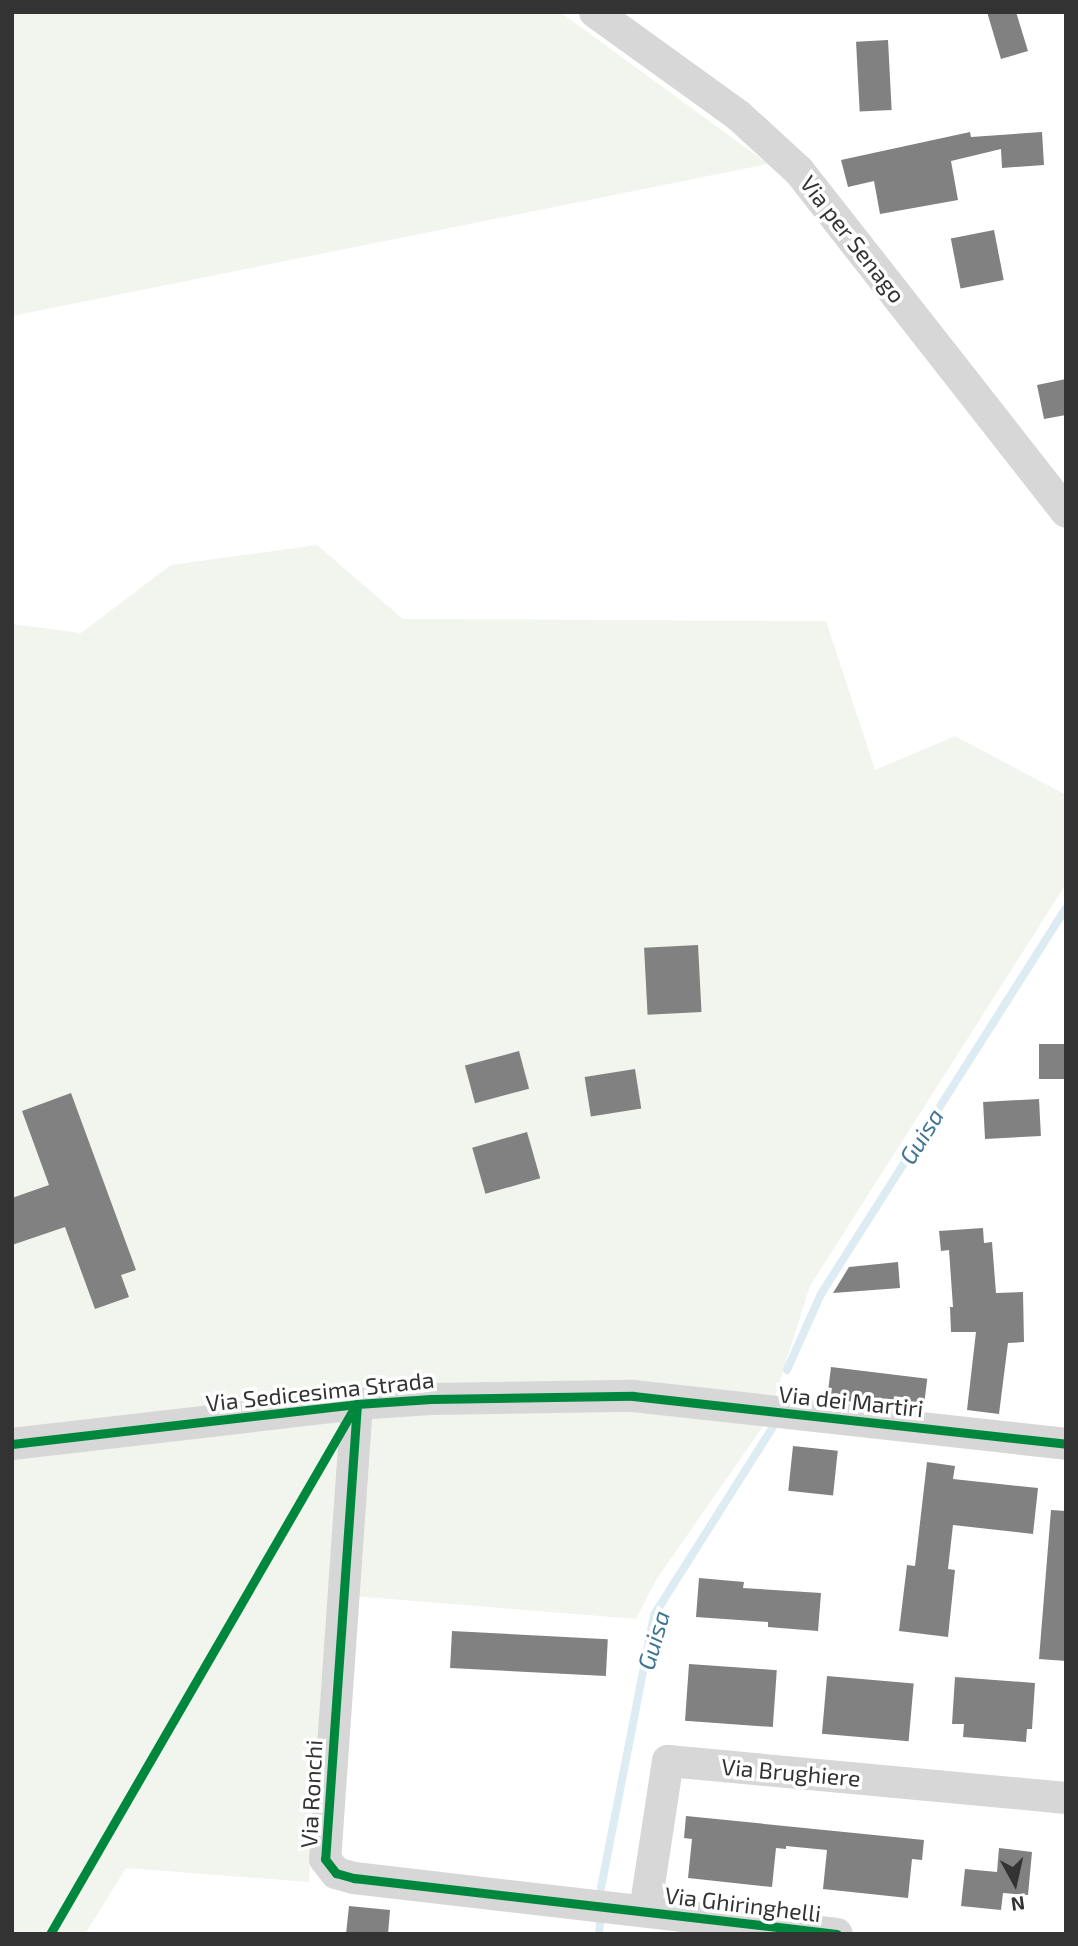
<!DOCTYPE html>
<html>
<head>
<meta charset="utf-8">
<style>
	body { margin:0 }
	#map { position:relative; width:1078px; height:1946px; overflow:hidden; background:#fff; font-family:"Exo 2",sans-serif }
	div>[style] { position:absolute }
	[style*='--x'] { left:calc(var(--x)*1px); top:calc(var(--y)*1px); width:calc(var(--w)*1px); rotate:calc(var(--a)*1deg) }
	.green>* { inset:0; background:#f1f5ed }
	.stream>* { height:8px; margin:-4px; padding:0 4px; transform-origin:4px; border-radius:4px; background:#ddebf3 }
	.building>* { inset:0; background:#818181; transform-origin:0 0 }
	.minor>* { height:32px; margin:-16px; padding:0 16px; transform-origin:16px; border-radius:16px; background:#d7d7d7 }
	.cycleway>* { height:9px; margin:-4.5px; padding:0 4.5px; transform-origin:4.5px; border-radius:4.5px; background:#00873e }
	span { translate:-50% -50%; white-space:nowrap; text-align:center; line-height:1.15; -webkit-text-stroke:7px #fff; paint-order:stroke }
	.street-label { font-size:23px; color:#333 }
	.water-label { font-size:24px; color:#3f7597; font-style:italic }
	.frame { position:absolute; inset:0; border:14px solid #333; pointer-events:none }
	.north { position:absolute; left:980px; top:1848px; width:70px; height:70px; -webkit-text-stroke:5px #fff; paint-order:stroke; rotate:172deg; font-size:19px; font-weight:700; line-height:28px; text-align:center; color:#333 }
	.north::after { content:''; display:block; margin:auto; width:24px; height:32px; background:#333; clip-path:polygon(50% 0,100% 100%,50% 72%,0 100%) }
</style>
</head>
<body>
<div id="map">
	<div class="green">
		<i style="clip-path:polygon(12px 12px,560px 12px,768px 164px,12px 316px)"></i>
		<i style="clip-path:polygon(317px 545px,403px 619px,826px 621px,875px 770px,955px 736px,1066px 795px,1066px 884px,810px 1286px,768px 1419px,656px 1580px,636px 1619px,328px 1594px,309px 1882px,126px 1868px,85px 1934px,12px 1934px,12px 624px,81px 633px,171px 565px)"></i>
	</div>
	<div class="stream">
		<i style="--x:787;--y:1370;--w:83;--a:-65.9"></i>
		<i style="--x:821;--y:1294;--w:457;--a:-57.6"></i>
		<i style="--x:601;--y:1888;--w:278;--a:-79"></i>
		<i style="--x:654;--y:1615;--w:228;--a:-57.7"></i>
		<i style="--x:599;--y:1934;--w:11;--a:-85"></i>
	</div>
	<div class="building">
		<i style="clip-path:polygon(987px 12px,1016px 12px,1028px 51px,1001px 59px)"></i>
		<i style="left:888px;top:40px;width:70px;height:32px;rotate:87deg"></i>
		<i style="clip-path:polygon(970px 132px,971px 137px,1042px 132px,1044px 165px,1002px 168px,1001px 149px,951px 161px,958px 200px,880px 214px,874px 181px,848px 187px,841px 160px)"></i>
		<i style="left:994px;top:230px;width:51px;height:44px;rotate:79deg"></i>
		<i style="clip-path:polygon(1066px 379px,1066px 415px,1044px 419px,1037px 385px)"></i>
		<i style="left:698px;top:945px;width:67px;height:54px;rotate:87deg"></i>
		<i style="left:1066px;top:1044px;width:35px;height:27px;rotate:90deg"></i>
		<i style="left:519px;top:1051px;width:39px;height:56px;rotate:75deg"></i>
		<i style="left:635px;top:1069px;width:40px;height:51px;rotate:81deg"></i>
		<i style="clip-path:polygon(71px 1093px,136px 1270px,121px 1275px,129px 1297px,95px 1309px,65px 1227px,12px 1245px,12px 1198px,49px 1185px,22px 1111px)"></i>
		<i style="left:1039px;top:1099px;width:37px;height:56px;rotate:87deg"></i>
		<i style="left:527px;top:1132px;width:48px;height:57px;rotate:74deg"></i>
		<i style="clip-path:polygon(983px 1228px,984px 1243px,992px 1242px,996px 1293px,1023px 1292px,1024px 1342px,1008px 1343px,999px 1414px,967px 1410px,976px 1332px,951px 1332px,950px 1307px,953px 1307px,949px 1250px,941px 1251px,939px 1231px)"></i>
		<i style="clip-path:polygon(898px 1262px,900px 1288px,833px 1293px,849px 1267px)"></i>
		<i style="left:831px;top:1367px;width:97px;height:32px;rotate:7deg"></i>
		<i style="left:793px;top:1446px;width:45px;height:45px;rotate:6deg"></i>
		<i style="clip-path:polygon(927px 1462px,955px 1466px,953px 1479px,1038px 1488px,1033px 1534px,953px 1525px,948px 1569px,955px 1570px,948px 1637px,899px 1631px,907px 1565px,915px 1566px)"></i>
		<i style="clip-path:polygon(1051px 1510px,1066px 1511px,1066px 1661px,1039px 1659px)"></i>
		<i style="clip-path:polygon(699px 1578px,744px 1582px,743px 1588px,821px 1593px,818px 1631px,768px 1627px,768px 1622px,696px 1617px)"></i>
		<i style="left:452px;top:1631px;width:156px;height:37px;rotate:3deg"></i>
		<i style="left:689px;top:1664px;width:88px;height:57px;rotate:4deg"></i>
		<i style="left:827px;top:1676px;width:87px;height:58px;rotate:5deg"></i>
		<i style="clip-path:polygon(955px 1677px,1035px 1683px,1032px 1729px,1027px 1729px,1026px 1742px,963px 1737px,964px 1724px,952px 1724px)"></i>
		<i style="clip-path:polygon(686px 1816px,924px 1840px,922px 1860px,912px 1859px,908px 1898px,823px 1889px,827px 1850px,786px 1846px,786px 1849px,776px 1848px,772px 1887px,688px 1878px,692px 1839px,684px 1838px)"></i>
		<i style="clip-path:polygon(999px 1848px,1032px 1852px,1028px 1895px,1003px 1893px,1001px 1910px,961px 1906px,965px 1869px,997px 1872px)"></i>
		<i style="clip-path:polygon(349px 1906px,390px 1910px,388px 1934px,346px 1934px)"></i>
	</div>
	<div class="minor">
		<i style="--x:595;--y:12;--w:178;--a:35.8"></i>
		<i style="--x:739;--y:116;--w:81;--a:42.5"></i>
		<i style="--x:799;--y:171;--w:433;--a:51.9"></i>
		<i style="--x:357;--y:1404;--w:456;--a:94"></i>
		<i style="--x:325;--y:1859;--w:18;--a:52"></i>
		<i style="--x:336;--y:1873;--w:19;--a:16"></i>
		<i style="--x:354;--y:1878;--w:486;--a:6.6"></i>
		<i style="--x:12;--y:1444;--w:347;--a:-6.6"></i>
		<i style="--x:357;--y:1404;--w:74;--a:-3.9"></i>
		<i style="--x:431;--y:1399;--w:202;--a:-0.9"></i>
		<i style="--x:633;--y:1396;--w:436;--a:6.3"></i>
		<i style="--x:645;--y:1911;--w:152;--a:-81.3"></i>
		<i style="--x:668;--y:1761;--w:400;--a:5.3"></i>
	</div>
	<div class="cycleway">
		<i style="--x:357;--y:1404;--w:456;--a:94"></i>
		<i style="--x:325;--y:1859;--w:18;--a:52"></i>
		<i style="--x:336;--y:1873;--w:19;--a:16"></i>
		<i style="--x:354;--y:1878;--w:486;--a:6.6"></i>
		<i style="--x:12;--y:1444;--w:347;--a:-6.6"></i>
		<i style="--x:357;--y:1404;--w:74;--a:-3.9"></i>
		<i style="--x:431;--y:1399;--w:202;--a:-0.9"></i>
		<i style="--x:633;--y:1396;--w:436;--a:6.3"></i>
		<i style="--x:50;--y:1934;--w:605;--a:-59.96"></i>
	</div>
	<div class="street-label">
		<span style="left:853px;top:239px;rotate:52deg">Via per Senago</span>
		<span style="left:320px;top:1391px;rotate:-6deg">Via Sedicesima Strada</span>
		<span style="left:851px;top:1401px;rotate:6deg">Via dei Martiri</span>
		<span style="left:791px;top:1772px;rotate:5deg">Via Brughiere</span>
		<span style="left:311px;top:1794px;rotate:-87deg">Via Ronchi</span>
		<span style="left:743px;top:1904px;rotate:7deg">Via Ghiringhelli</span>
	</div>
	<div class="water-label">
		<span style="left:921px;top:1136px;rotate:-58deg">Guisa</span>
		<span style="left:653px;top:1640px;rotate:-74deg">Guisa</span>
	</div>
	<div class="frame"></div>
	<div class="north">N</div>
</div>
</body>
</html>
